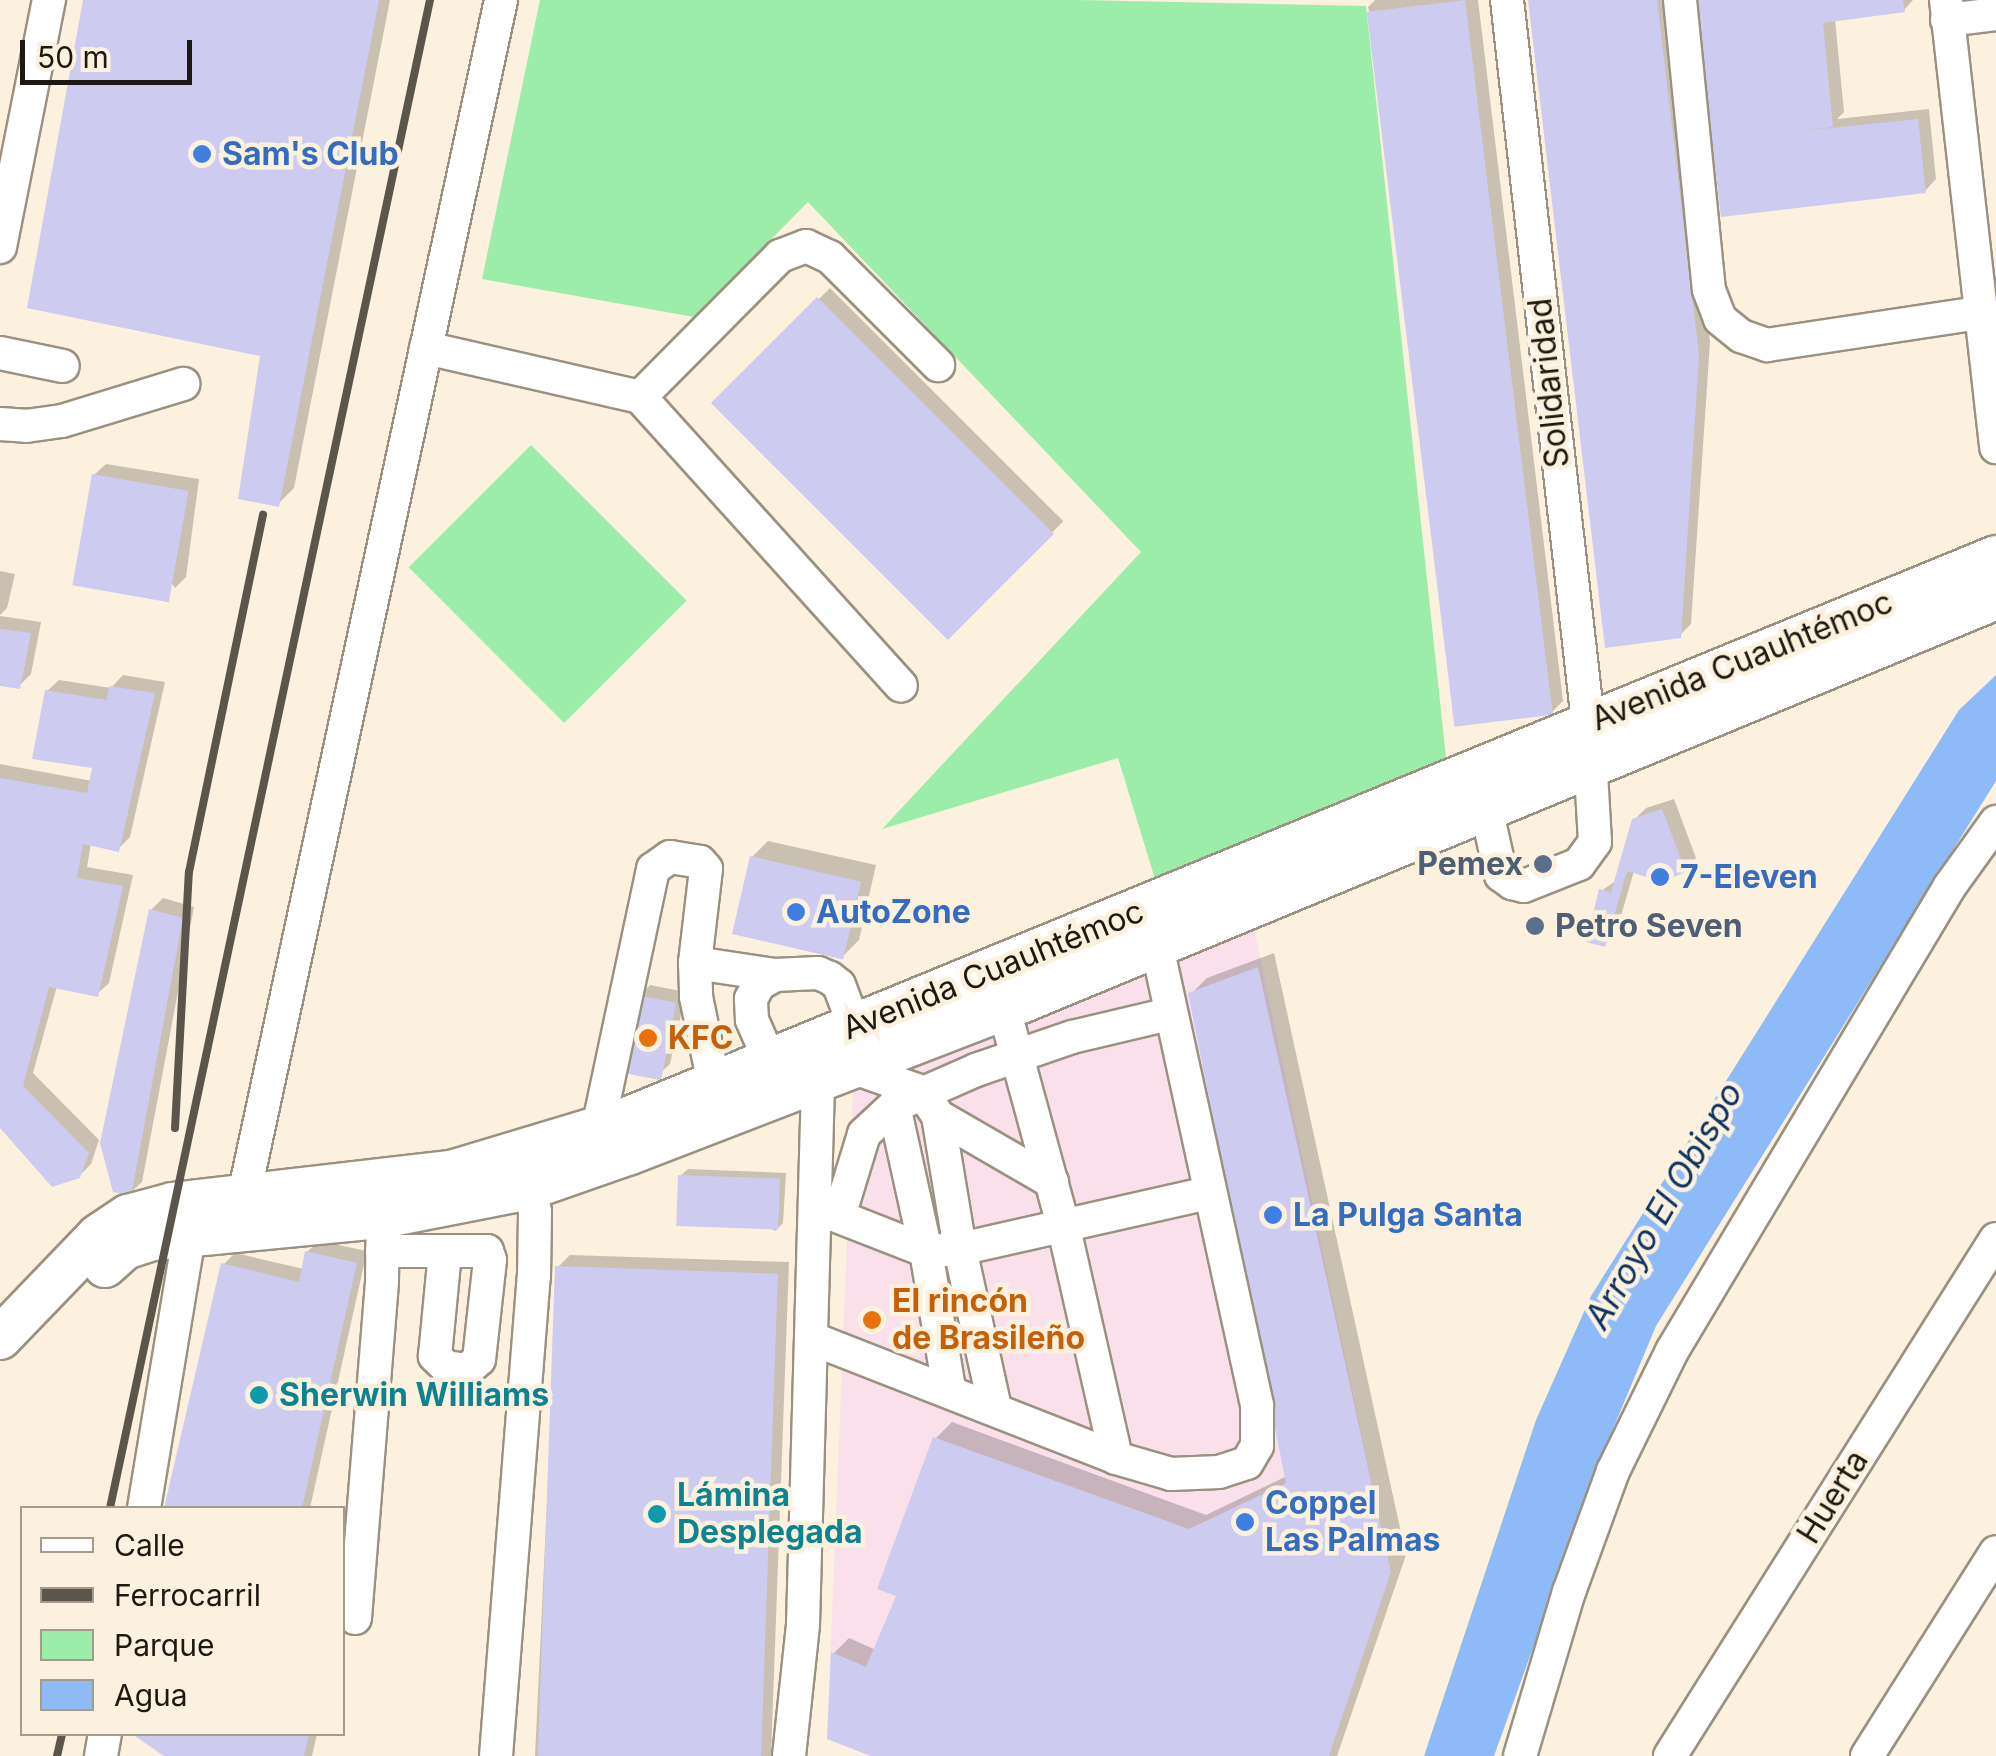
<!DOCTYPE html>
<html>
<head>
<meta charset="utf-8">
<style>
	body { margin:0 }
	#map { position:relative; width:1996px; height:1756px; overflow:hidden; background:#fcf1de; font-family:Inter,sans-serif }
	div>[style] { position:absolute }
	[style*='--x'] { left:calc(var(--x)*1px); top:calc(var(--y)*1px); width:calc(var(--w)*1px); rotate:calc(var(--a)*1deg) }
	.commercial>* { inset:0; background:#f9e0ea }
	.green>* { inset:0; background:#9cedaa; transform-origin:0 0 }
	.water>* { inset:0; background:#8ebbf8 }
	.shadow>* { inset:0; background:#0003; transform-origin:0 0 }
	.building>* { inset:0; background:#cdccf0; transform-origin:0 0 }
	.roads { filter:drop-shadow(2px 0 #9b9180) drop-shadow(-2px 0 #9b9180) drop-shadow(0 2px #9b9180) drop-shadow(0 -2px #9b9180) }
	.minor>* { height:32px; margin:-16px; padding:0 16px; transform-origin:16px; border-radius:16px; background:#fff }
	.major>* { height:42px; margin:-21px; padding:0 21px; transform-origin:21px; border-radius:21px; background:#fff }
	.rail>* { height:8px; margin:-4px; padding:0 4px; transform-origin:4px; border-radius:4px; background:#5b554b }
	.dots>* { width:28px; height:28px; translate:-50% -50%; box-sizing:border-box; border:5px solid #fcf1de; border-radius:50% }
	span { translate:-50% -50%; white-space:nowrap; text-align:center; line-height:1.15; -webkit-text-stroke:9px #fcf1de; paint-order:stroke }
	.shop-label { font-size:32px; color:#366cbe; font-weight:700 }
	.left { translate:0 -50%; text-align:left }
	.street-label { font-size:32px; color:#1d1912 }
	.service-label { font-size:32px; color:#4e5e75; font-weight:700 }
	.right { translate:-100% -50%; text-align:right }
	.food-label { font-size:32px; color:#c56008; font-weight:700 }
	.culture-label { font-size:32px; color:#0d838f; font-weight:700 }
	.water-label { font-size:35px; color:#0e3463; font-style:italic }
	.legend { position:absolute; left:20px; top:1506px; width:325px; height:230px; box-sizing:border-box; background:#fcf1de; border:2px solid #a39b8c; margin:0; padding:12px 18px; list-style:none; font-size:30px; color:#1d1912 }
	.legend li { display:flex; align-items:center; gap:20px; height:50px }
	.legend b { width:50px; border:2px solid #a39b8c }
	.scale { position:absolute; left:20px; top:40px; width:172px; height:45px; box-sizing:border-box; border:5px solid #1d1912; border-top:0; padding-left:12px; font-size:30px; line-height:35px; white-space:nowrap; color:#1d1912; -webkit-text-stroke:8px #fcf1de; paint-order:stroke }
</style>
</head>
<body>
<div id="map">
	<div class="commercial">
		<i style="clip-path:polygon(1254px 929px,1391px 1572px,1329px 1756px,871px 1756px,827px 1739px,853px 1091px)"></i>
	</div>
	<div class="green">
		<i style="clip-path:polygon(540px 0,1078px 0,1366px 6px,1447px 767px,1158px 889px,1118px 758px,882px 829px,1141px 552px,808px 202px,694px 317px,482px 279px)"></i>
		<i style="left:531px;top:445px;width:220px;height:173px;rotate:45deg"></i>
	</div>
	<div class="water">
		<i style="clip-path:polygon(1996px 675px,1996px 781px,1656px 1326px,1605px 1448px,1494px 1756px,1424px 1756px,1536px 1420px,1591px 1296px,1959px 710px)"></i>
	</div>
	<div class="shadow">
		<i style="clip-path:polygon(86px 0,390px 0,294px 488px,278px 504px,263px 354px)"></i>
		<i style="clip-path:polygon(1375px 0,1478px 0,1563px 701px,1551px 713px,1368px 7px)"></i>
		<i style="clip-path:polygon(1530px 0,1669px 0,1710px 342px,1691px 624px,1679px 636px)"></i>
		<i style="clip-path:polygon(1698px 0,1913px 0,1904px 10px,1835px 19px,1844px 112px,1837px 119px,1929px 109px,1936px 179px,1925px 191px,1723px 214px)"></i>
		<i style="left:830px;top:288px;width:330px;height:163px;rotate:45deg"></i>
		<i style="clip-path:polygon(106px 464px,199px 479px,186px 577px,175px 588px,94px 475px)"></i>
		<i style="clip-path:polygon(0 571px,15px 574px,7px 608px,0 615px)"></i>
		<i style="clip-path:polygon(0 616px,41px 622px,31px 674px,19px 686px,0 684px)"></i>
		<i style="clip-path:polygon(123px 675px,165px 682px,130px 837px,118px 849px,91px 843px,87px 867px,133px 875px,109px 983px,97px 994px,57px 986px,33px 1073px,99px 1140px,91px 1164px,79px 1176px,0 1124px,0 764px,92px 781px,95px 766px,47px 691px,59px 680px,111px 688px)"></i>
		<i style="clip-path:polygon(1674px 799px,1696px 858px,1684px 870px,1634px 871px,1616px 933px,1605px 944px,1601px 891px,1617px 880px,1634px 820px,1646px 808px)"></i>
		<i style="clip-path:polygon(768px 841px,876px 865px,859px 940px,843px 956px,752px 857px)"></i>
		<i style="clip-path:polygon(163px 898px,194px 907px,142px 1182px,130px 1193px,151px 910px)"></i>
		<i style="clip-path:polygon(1274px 953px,1406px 1555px,1337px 1756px,877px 1756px,833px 1654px,849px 1638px,876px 1650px,899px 1595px,936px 1438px,952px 1422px,1206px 1515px,1287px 1476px,1191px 994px,1207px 978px)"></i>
		<i style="clip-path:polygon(650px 985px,686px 992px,670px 1064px,658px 1075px,639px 996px)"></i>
		<i style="clip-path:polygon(688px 1169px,786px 1173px,783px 1223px,775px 1231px,680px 1176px)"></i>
		<i style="clip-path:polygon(319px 1241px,367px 1251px,310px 1508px,166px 1508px,223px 1265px,235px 1253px,304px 1269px,307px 1252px)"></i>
		<i style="clip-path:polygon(570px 1255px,789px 1262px,771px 1756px,535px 1756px,558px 1267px)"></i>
		<i style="clip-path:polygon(136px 1734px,317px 1734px,312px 1756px,169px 1756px)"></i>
	</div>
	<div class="building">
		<i style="clip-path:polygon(83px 0,379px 0,279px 507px,238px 499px,260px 356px,27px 308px)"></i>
		<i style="left:1465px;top:0;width:720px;height:99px;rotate:83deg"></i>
		<i style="clip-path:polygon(1528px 0,1657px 0,1699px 355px,1681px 638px,1605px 648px)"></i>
		<i style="clip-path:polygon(1695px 0,1903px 0,1905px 12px,1823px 23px,1833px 127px,1792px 132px,1918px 119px,1926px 193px,1721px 217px)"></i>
		<i style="left:817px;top:297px;width:335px;height:150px;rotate:45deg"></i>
		<i style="left:92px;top:474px;width:98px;height:113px;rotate:10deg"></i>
		<i style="clip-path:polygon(0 629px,31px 633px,20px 689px,0 686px)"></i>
		<i style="clip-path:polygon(109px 686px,155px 693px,119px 852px,83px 844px,77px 878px,123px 886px,98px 997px,49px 987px,23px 1086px,89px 1153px,80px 1178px,52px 1187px,0 1128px,0 778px,87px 793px,92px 768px,32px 759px,45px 690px,107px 700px)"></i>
		<i style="clip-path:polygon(1662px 809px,1686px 872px,1662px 882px,1627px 871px,1605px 947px,1586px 942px,1599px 889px,1611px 892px,1632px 819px)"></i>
		<i style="left:750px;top:856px;width:114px;height:80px;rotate:13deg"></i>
		<i style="clip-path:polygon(149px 909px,183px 918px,131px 1196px,113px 1192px,100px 1143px)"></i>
		<i style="clip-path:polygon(1258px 967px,1391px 1572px,1329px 1756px,871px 1756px,827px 1739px,831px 1652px,866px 1667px,896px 1596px,877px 1589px,933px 1437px,1189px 1529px,1286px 1483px,1188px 993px)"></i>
		<i style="left:636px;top:995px;width:41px;height:79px;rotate:11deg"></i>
		<i style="left:678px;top:1175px;width:102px;height:51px;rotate:2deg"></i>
		<i style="clip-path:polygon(305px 1251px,357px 1263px,302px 1508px,164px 1508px,221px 1263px,299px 1282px)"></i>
		<i style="left:555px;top:1266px;width:223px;height:490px;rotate:2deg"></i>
		<i style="clip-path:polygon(132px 1734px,309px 1734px,304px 1756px,164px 1756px)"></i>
	</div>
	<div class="roads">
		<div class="minor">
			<i style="--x:1680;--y:0;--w:291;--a:84.3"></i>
			<i style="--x:1709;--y:290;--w:31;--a:69"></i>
			<i style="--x:1720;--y:319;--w:27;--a:39"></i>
			<i style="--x:1741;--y:336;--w:28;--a:19"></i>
			<i style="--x:1767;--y:345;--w:219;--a:-8.6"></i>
			<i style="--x:1946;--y:0;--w:450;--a:83.6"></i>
			<i style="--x:1947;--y:20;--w:49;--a:-7"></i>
			<i style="--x:0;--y:247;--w:252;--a:-78.8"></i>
			<i style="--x:426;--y:348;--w:220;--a:12.9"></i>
			<i style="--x:640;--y:397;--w:389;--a:47.9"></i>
			<i style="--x:0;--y:353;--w:64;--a:11.7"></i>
			<i style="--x:640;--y:397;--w:199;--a:-45.2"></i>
			<i style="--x:780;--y:256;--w:28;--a:-21"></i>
			<i style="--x:806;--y:246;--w:26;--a:25"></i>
			<i style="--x:830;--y:257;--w:153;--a:45"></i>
			<i style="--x:0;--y:424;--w:26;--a:4"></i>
			<i style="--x:26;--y:426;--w:36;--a:-8"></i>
			<i style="--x:62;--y:421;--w:127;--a:-17"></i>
			<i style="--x:1486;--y:808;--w:69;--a:77.4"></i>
			<i style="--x:1501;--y:875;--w:14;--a:36"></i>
			<i style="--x:1512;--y:883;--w:12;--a:14"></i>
			<i style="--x:1524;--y:886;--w:59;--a:-21.8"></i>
			<i style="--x:1579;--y:864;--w:27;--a:-54"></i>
			<i style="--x:1595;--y:842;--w:120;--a:-93.3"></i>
			<i style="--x:1588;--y:722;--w:727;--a:-96.4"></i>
			<i style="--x:695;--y:963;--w:81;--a:8.5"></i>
			<i style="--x:1004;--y:1009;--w:223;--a:74.7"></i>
			<i style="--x:1063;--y:1224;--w:240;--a:77.2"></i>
			<i style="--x:770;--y:1061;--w:45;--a:-113.7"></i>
			<i style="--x:752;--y:1020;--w:21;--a:-93"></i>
			<i style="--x:751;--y:999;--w:17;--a:-62"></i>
			<i style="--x:759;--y:984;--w:18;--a:-29"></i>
			<i style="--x:775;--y:975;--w:43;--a:-2.7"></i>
			<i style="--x:818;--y:973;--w:13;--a:23"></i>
			<i style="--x:830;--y:978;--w:11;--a:38"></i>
			<i style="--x:839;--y:985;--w:43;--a:69.4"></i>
			<i style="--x:854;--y:1068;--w:72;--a:19.4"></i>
			<i style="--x:922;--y:1092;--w:29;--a:56"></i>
			<i style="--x:938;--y:1116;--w:135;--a:80.6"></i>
			<i style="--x:960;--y:1249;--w:163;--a:77.6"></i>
			<i style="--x:894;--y:1106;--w:148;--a:77.6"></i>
			<i style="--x:926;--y:1251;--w:140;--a:80.5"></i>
			<i style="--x:938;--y:1116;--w:132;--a:30.1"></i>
			<i style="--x:598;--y:1128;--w:265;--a:-78"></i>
			<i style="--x:653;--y:869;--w:21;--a:-35"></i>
			<i style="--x:670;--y:857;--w:30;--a:9"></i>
			<i style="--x:700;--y:862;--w:9;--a:49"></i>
			<i style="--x:706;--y:869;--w:95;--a:96.7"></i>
			<i style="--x:695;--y:963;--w:34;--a:88"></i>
			<i style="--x:696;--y:997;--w:88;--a:78.2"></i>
			<i style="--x:244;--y:1195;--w:1222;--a:-77.86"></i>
			<i style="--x:819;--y:1209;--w:115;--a:21.4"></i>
			<i style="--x:926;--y:1251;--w:34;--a:-3"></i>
			<i style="--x:960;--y:1249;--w:254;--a:-12.7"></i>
			<i style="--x:839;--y:1216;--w:86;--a:-73"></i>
			<i style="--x:864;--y:1134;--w:41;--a:-43"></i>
			<i style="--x:894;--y:1106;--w:90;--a:-23.7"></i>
			<i style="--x:976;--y:1070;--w:102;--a:-19"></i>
			<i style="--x:1072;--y:1037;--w:100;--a:-13.3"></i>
			<i style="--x:382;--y:1251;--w:105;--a:0"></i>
			<i style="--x:487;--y:1251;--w:9;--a:72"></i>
			<i style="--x:490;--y:1260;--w:100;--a:96.3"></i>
			<i style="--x:479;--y:1359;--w:16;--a:137"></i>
			<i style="--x:467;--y:1370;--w:21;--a:-172"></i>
			<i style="--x:446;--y:1367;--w:16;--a:-135"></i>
			<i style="--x:435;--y:1356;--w:103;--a:-84.5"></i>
			<i style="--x:813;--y:1339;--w:326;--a:21.4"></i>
			<i style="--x:1116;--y:1458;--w:57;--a:16.2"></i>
			<i style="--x:1171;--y:1474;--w:48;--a:-2.4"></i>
			<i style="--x:1219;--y:1472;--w:29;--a:-18"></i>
			<i style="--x:1247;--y:1463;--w:20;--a:-60"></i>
			<i style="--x:1257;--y:1446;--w:41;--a:-90"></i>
			<i style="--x:1257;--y:1405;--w:469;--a:-102.3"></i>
			<i style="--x:144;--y:1508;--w:300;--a:-80.6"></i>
			<i style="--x:355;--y:1618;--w:338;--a:-85.4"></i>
			<i style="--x:382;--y:1281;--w:87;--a:-89.3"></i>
			<i style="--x:101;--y:1756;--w:22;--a:-80"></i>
			<i style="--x:496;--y:1756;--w:481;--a:-85.5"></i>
			<i style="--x:534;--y:1277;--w:65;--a:-89.1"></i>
			<i style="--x:535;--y:1212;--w:45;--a:-100.3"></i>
			<i style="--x:789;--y:1756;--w:133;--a:-83.9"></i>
			<i style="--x:803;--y:1624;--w:542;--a:-88.41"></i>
			<i style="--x:1520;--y:1756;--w:171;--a:-73.4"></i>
			<i style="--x:1569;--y:1592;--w:129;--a:-70"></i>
			<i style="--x:1613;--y:1471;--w:134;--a:-63.8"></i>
			<i style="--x:1672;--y:1351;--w:542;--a:-59.13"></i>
			<i style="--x:1950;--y:886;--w:79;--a:-54.3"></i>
			<i style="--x:1670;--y:1756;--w:611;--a:-57.77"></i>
			<i style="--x:1867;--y:1756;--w:241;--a:-57.7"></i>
		</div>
		<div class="major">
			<i style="--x:105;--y:1266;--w:27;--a:-42"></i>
			<i style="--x:125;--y:1248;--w:28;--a:-18"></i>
			<i style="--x:152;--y:1239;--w:231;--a:-5.5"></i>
			<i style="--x:382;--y:1217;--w:151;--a:-11.1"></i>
			<i style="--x:530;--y:1188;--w:106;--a:-19.3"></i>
			<i style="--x:630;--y:1153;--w:401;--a:-21.1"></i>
			<i style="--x:1004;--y:1009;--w:1074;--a:-22.5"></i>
			<i style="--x:0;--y:1338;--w:141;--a:-46.1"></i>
			<i style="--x:98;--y:1236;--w:36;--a:-34"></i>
			<i style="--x:128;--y:1216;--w:47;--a:-14.9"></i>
			<i style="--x:173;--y:1204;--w:280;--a:-6.6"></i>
			<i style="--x:451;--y:1172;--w:181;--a:-16.7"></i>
			<i style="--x:624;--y:1120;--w:1483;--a:-22.31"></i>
		</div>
	</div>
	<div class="rail">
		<i style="--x:175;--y:1128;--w:256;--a:-86.9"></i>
		<i style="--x:189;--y:872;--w:365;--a:-78.3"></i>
		<i style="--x:110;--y:1508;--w:1542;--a:-78.02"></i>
		<i style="--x:57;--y:1756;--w:23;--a:-77"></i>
	</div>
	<div class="dots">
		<i style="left:202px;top:154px;background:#3f7fe0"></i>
		<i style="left:1543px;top:864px;background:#5c6f8a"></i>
		<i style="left:1660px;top:877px;background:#3f7fe0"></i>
		<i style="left:796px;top:912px;background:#3f7fe0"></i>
		<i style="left:1535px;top:926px;background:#5c6f8a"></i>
		<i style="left:648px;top:1038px;background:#e8710a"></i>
		<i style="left:1273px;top:1215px;background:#3f7fe0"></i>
		<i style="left:872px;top:1320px;background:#e8710a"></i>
		<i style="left:259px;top:1395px;background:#0f9aa8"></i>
		<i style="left:657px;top:1514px;background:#0f9aa8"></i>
		<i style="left:1245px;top:1522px;background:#3f7fe0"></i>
	</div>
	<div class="shop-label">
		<span class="left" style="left:222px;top:154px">Sam's Club</span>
		<span class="left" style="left:1680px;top:877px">7-Eleven</span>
		<span class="left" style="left:816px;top:912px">AutoZone</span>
		<span class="left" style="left:1293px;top:1215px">La Pulga Santa</span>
		<span class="left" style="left:1265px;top:1522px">Coppel<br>Las Palmas</span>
	</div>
	<div class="street-label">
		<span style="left:1549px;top:383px;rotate:-96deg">Solidaridad</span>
		<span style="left:1742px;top:661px;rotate:-22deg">Avenida Cuauhtémoc</span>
		<span style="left:993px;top:970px;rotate:-22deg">Avenida Cuauhtémoc</span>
		<span style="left:1833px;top:1497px;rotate:-58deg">Huerta</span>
	</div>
	<div class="service-label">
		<span class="right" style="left:1523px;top:864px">Pemex</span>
		<span class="left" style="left:1555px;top:926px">Petro Seven</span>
	</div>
	<div class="food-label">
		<span class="left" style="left:668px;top:1038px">KFC</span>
		<span class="left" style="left:892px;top:1320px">El rincón<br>de Brasileño</span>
	</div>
	<div class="culture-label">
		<span class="left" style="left:279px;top:1395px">Sherwin Williams</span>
		<span class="left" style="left:677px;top:1514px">Lámina<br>Desplegada</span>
	</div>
	<div class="water-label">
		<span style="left:1663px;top:1205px;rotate:-60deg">Arroyo El Obispo</span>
	</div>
	<ul class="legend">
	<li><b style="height:12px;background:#fff"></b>Calle</li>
	<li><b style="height:12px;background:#5b554b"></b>Ferrocarril</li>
	<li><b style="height:28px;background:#9cedaa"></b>Parque</li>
	<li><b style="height:28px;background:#8ebbf8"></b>Agua</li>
	</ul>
	<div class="scale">50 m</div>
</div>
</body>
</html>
